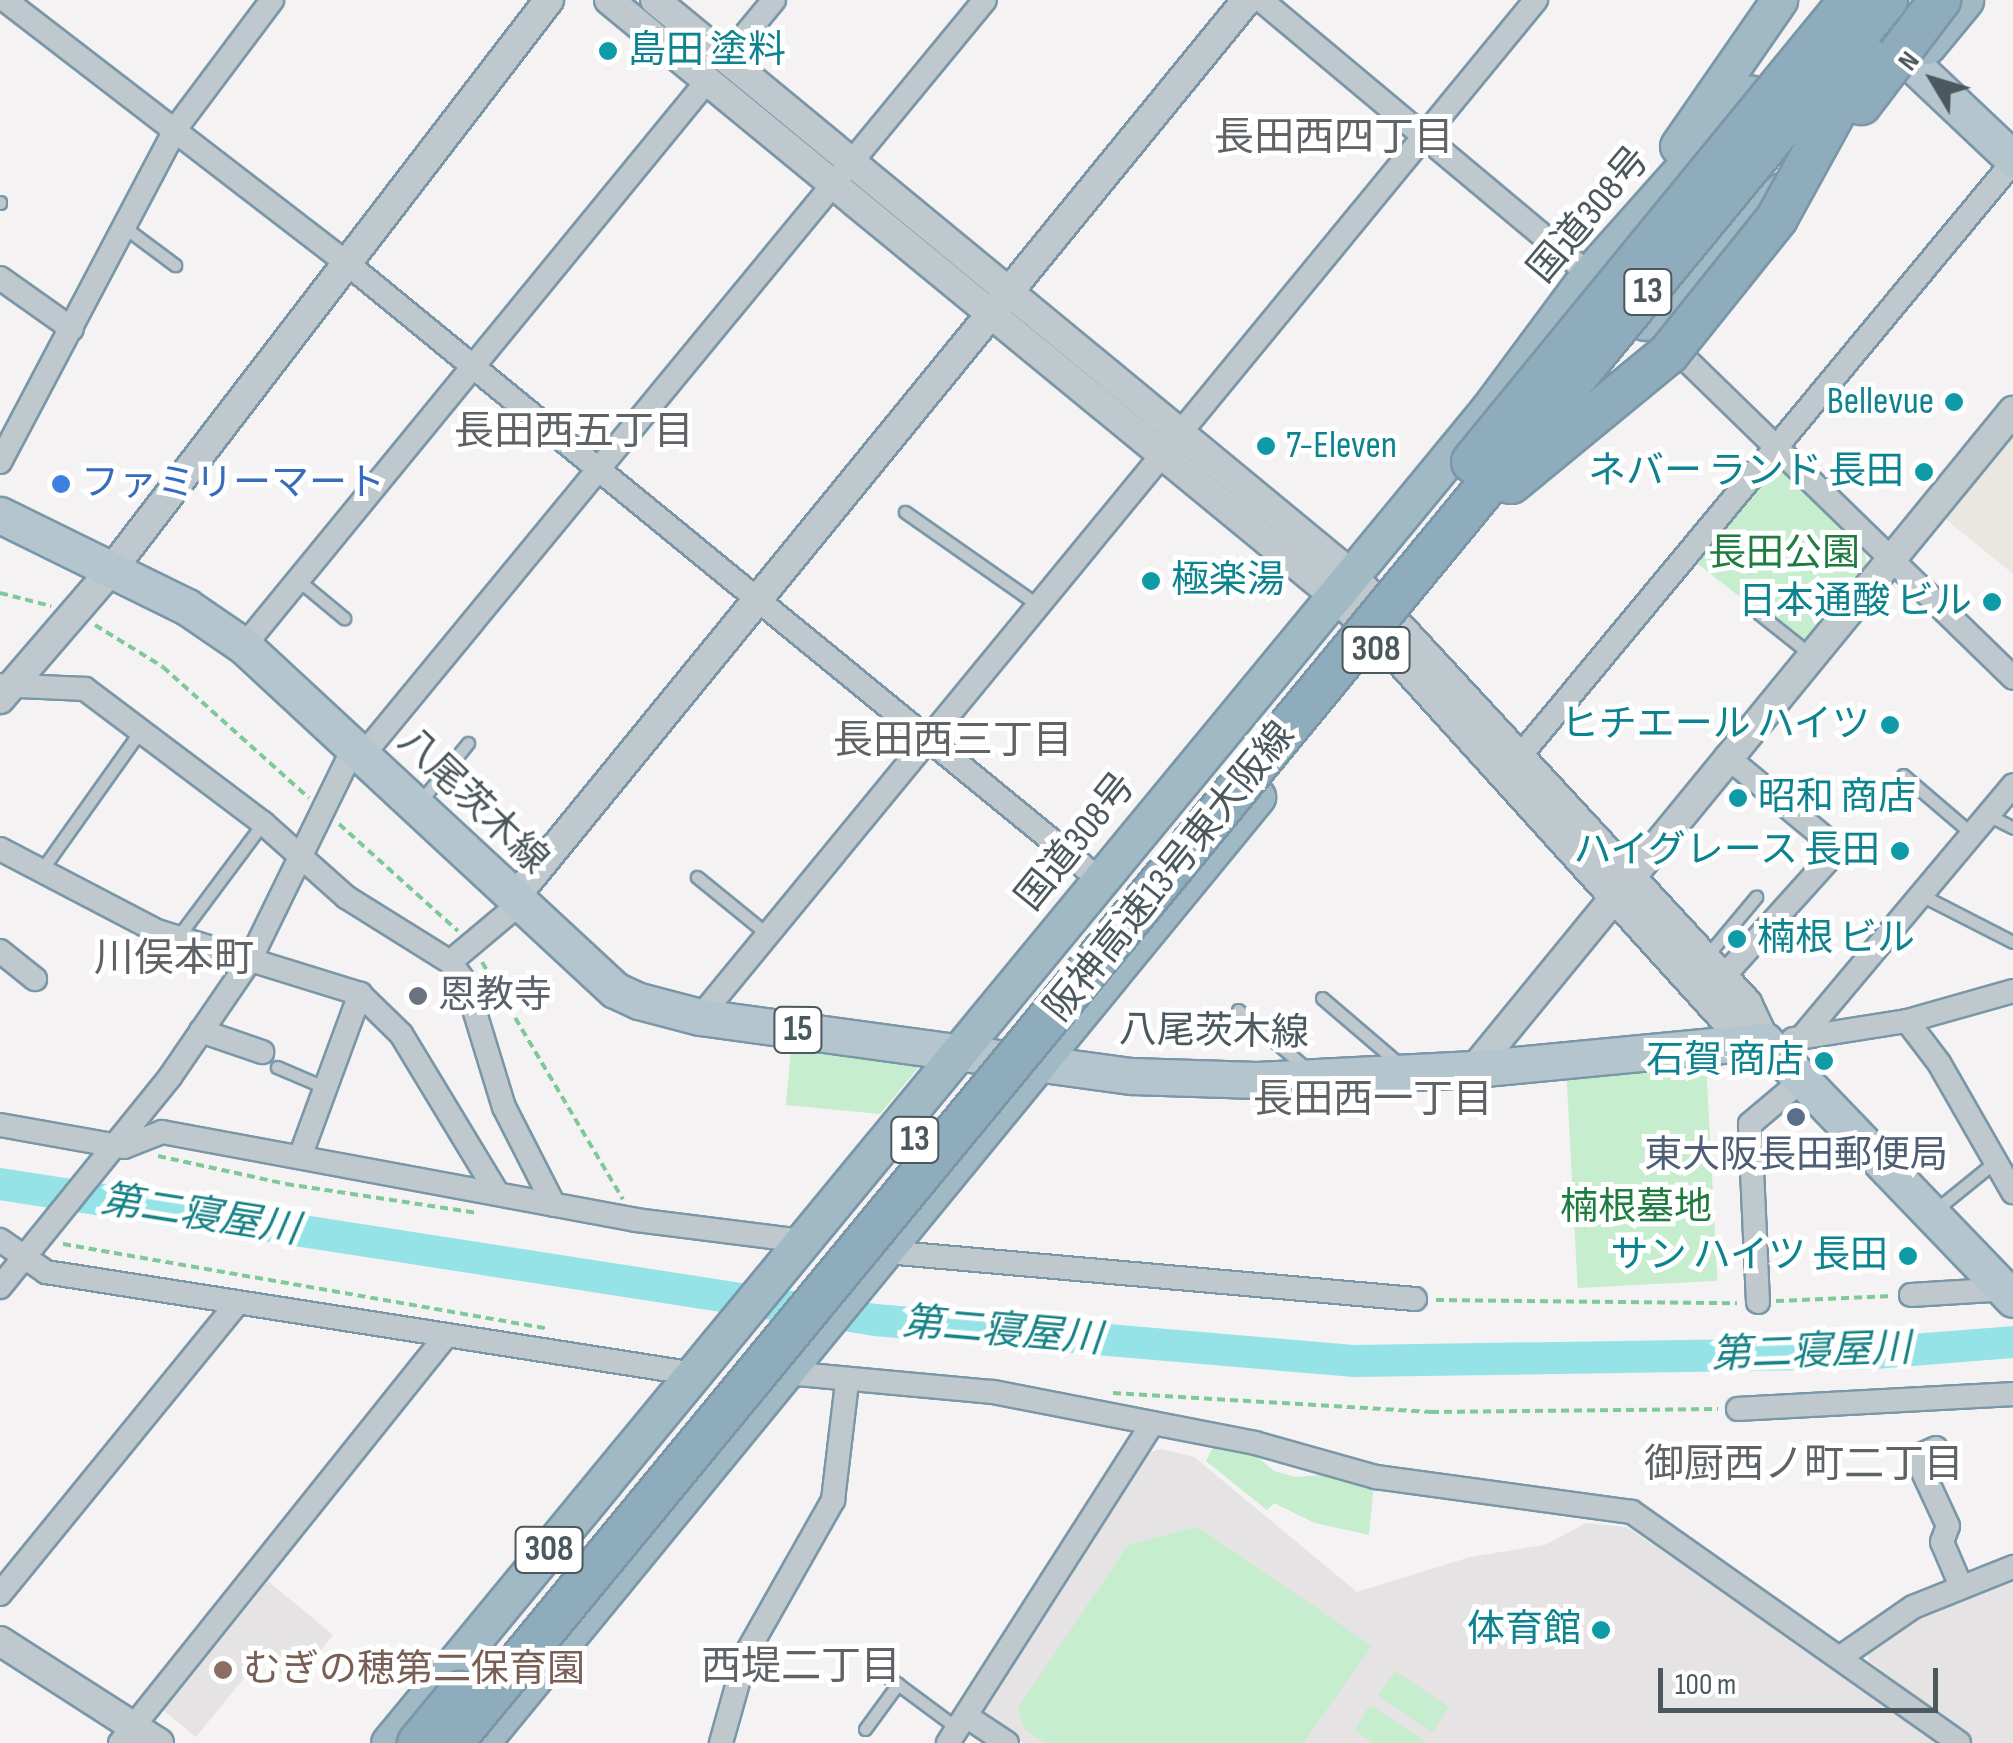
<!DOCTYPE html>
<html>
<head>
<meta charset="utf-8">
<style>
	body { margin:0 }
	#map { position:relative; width:2013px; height:1743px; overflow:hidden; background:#f4f2f2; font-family:"Sofia Sans Condensed","Noto Sans JP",sans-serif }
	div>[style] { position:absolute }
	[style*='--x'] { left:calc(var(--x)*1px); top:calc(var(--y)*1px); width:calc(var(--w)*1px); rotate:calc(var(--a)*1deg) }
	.commercial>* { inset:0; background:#eae6e0 }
	.education>* { inset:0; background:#e5e3e4 }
	.green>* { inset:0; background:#c5edce; transform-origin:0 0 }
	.river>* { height:32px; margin:-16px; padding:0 16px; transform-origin:16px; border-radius:16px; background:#95e3e7 }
	.path>* { height:4px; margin-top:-2px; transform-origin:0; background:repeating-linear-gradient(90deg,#7fc999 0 8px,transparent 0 13px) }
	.roads { filter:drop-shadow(2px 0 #7997a8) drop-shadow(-2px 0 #7997a8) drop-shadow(0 2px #7997a8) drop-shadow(0 -2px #7997a8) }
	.service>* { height:11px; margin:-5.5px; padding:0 5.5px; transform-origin:5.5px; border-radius:5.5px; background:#bfc8cd }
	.minor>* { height:22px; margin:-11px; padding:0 11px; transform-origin:11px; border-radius:11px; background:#bfc8cd }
	.tertiary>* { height:28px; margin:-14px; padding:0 14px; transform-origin:14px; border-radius:14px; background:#bfc8cd }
	.primary>* { height:35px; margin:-17.5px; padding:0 17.5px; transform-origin:17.5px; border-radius:17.5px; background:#b4c5ce }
	.trunk>* { height:35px; margin:-17.5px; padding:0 17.5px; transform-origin:17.5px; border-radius:17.5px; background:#a1b8c5 }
	.bridges { filter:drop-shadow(2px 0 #7997a8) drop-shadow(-2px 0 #7997a8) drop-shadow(0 2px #7997a8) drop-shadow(0 -2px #7997a8) }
	.motorway-bridge>* { height:40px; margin:-20px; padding:0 20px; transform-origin:20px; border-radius:20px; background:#8eacbc }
	.dots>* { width:28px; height:28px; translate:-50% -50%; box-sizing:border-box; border:5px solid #fff; border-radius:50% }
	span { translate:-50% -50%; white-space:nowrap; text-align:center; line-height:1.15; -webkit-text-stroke:10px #fff; paint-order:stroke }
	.shield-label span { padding:2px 8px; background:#fff; border:2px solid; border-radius:8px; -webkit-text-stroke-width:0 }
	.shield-label { font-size:35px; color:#4b585e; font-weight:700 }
	.culture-label { font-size:38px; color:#0d838f }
	.left { translate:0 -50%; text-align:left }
	.right { translate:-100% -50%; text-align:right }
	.street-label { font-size:38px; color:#4b585e }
	.shop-label { font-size:38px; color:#366cbe }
	.park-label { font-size:38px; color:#1f7c3f }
	.worship-label { font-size:38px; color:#5b616d }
	.service-label { font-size:38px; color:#4e5e75 }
	.education-label { font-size:38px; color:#785e54 }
	.neighbourhood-label { font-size:40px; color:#5f6366 }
	.water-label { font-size:40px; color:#168287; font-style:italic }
	.north { position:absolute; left:1883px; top:30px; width:100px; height:100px; -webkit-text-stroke:8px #fff; paint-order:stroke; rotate:308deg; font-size:28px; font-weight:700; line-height:40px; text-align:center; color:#4b585e }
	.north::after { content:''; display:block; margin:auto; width:35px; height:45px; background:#4b585e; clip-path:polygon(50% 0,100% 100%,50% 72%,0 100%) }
	.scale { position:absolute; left:1658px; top:1668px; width:280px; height:45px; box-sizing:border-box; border:5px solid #4b585e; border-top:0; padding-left:12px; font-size:30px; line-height:35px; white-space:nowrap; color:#4b585e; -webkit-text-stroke:8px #fff; paint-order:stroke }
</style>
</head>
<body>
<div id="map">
	<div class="commercial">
		<i style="clip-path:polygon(2013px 429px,2013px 574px,1942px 516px)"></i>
	</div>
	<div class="education">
		<i style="clip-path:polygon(1161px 1449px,1194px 1457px,1357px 1592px,1470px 1557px,1545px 1545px,1586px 1523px,1627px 1527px,1943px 1743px,1024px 1743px,977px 1712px,1140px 1455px)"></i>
		<i style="clip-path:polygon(2013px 1574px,2013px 1743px,1972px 1743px,1869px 1661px,1867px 1648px,1920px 1612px)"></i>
		<i style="clip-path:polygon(268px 1581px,333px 1635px,294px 1683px,261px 1657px,196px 1737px,163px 1710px)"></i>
	</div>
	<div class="green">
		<i style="clip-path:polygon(1775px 470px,1786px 472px,1864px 546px,1867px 566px,1802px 645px,1694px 561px)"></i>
		<i style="clip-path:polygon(792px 1037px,927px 1057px,880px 1114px,786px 1105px)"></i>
		<i style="left:1706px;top:1062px;width:219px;height:140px;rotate:87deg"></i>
		<i style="clip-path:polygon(1214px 1445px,1251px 1452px,1274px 1471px,1296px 1477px,1334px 1474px,1374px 1484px,1369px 1535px,1315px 1523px,1274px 1503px,1267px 1510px,1206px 1461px)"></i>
		<i style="clip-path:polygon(1197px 1527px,1372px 1646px,1303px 1743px,1046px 1743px,1025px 1730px,1018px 1708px,1128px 1545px)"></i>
		<i style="left:1395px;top:1671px;width:65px;height:30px;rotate:34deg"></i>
		<i style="clip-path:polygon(1370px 1705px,1425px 1741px,1423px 1743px,1373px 1743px,1354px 1730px)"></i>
	</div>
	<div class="river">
		<i style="--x:0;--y:1184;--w:886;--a:8.83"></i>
		<i style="--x:875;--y:1320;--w:482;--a:4.9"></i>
		<i style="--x:1355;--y:1361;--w:519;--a:-0.88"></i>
		<i style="--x:1874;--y:1353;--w:139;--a:-4.5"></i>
	</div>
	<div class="path">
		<i style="--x:0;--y:593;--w:53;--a:14.3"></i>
		<i style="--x:95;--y:625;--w:80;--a:31.7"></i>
		<i style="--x:163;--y:667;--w:196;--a:41.9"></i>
		<i style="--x:339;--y:824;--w:160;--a:42"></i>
		<i style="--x:482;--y:962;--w:276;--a:59.3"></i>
		<i style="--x:158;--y:1156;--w:131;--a:12.3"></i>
		<i style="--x:286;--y:1184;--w:194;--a:8.6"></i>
		<i style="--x:63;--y:1244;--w:490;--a:9.9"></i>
		<i style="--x:1436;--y:1300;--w:301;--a:0.6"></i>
		<i style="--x:1776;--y:1301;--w:116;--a:-2.5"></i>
		<i style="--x:1113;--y:1393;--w:319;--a:3.4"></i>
		<i style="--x:1431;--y:1412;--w:287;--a:-0.6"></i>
	</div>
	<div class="roads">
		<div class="service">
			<i style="--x:0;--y:203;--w:1;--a:-90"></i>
			<i style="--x:124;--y:227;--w:64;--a:36.7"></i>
			<i style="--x:905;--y:512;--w:159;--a:35"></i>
			<i style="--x:298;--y:580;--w:60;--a:39.6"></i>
			<i style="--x:1757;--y:612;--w:68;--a:38.4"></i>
			<i style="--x:1903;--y:775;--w:91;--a:40.5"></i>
			<i style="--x:420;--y:802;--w:76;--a:-50.9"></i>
			<i style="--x:1988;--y:815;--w:28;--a:27"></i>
			<i style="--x:43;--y:868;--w:169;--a:-54.6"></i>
			<i style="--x:697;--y:877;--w:90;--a:39.2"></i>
			<i style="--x:1921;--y:895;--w:103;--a:27.1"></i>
			<i style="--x:178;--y:937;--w:142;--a:-53.3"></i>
			<i style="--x:1705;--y:958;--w:80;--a:-50.1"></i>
			<i style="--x:1322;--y:998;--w:100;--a:40.5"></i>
			<i style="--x:1238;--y:1010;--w:91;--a:40.5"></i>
			<i style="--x:277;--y:1067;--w:53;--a:23.2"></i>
			<i style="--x:1933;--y:1212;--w:81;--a:-39"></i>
			<i style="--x:880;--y:1671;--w:96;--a:36.5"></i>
			<i style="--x:865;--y:1729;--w:56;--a:-53.7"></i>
		</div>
		<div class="minor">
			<i style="--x:5;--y:0;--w:434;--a:37.6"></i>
			<i style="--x:349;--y:265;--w:971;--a:39.31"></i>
			<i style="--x:1261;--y:0;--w:427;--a:39.9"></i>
			<i style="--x:726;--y:58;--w:75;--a:-50.4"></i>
			<i style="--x:0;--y:278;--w:88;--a:35.3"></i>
			<i style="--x:1668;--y:342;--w:482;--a:44.2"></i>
			<i style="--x:0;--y:462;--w:378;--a:-62.2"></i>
			<i style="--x:176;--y:128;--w:160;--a:-53.1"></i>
			<i style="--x:244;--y:646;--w:732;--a:-50.66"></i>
			<i style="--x:0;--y:685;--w:85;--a:2.7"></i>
			<i style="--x:85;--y:689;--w:223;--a:37"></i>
			<i style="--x:263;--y:823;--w:111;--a:41.7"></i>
			<i style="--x:346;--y:897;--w:123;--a:32"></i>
			<i style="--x:450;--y:962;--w:26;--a:53"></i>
			<i style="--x:466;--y:983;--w:130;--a:73"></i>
			<i style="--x:504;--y:1107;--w:110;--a:63"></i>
			<i style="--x:363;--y:755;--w:978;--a:-50.52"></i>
			<i style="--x:1510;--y:768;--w:788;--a:-50.31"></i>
			<i style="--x:0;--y:849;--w:177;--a:27.6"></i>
			<i style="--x:157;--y:931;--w:213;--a:17.2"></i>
			<i style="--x:360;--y:994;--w:57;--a:44.3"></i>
			<i style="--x:401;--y:1034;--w:187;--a:58.8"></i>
			<i style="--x:0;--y:951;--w:45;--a:38.7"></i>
			<i style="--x:450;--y:962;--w:90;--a:-40"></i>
			<i style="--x:1723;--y:977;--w:164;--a:-48"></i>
			<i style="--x:1833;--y:855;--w:12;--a:-99"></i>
			<i style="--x:1831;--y:843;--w:136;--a:-140.4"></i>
			<i style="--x:700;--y:1017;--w:1317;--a:-50.58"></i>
			<i style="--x:1907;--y:1021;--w:53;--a:52.7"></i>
			<i style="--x:1939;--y:1063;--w:149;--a:60.2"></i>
			<i style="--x:201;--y:1031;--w:65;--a:19"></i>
			<i style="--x:1801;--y:1038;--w:330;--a:-50"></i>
			<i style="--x:1793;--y:1039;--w:115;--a:-9"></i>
			<i style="--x:1907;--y:1021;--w:110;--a:-15.8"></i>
			<i style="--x:0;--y:1125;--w:126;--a:10.1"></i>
			<i style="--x:124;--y:1147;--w:41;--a:-21.5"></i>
			<i style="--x:162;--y:1132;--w:482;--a:10.5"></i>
			<i style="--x:636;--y:1220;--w:168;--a:7.2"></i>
			<i style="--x:300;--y:1157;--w:174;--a:-69.8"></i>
			<i style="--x:0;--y:1240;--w:56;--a:34.8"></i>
			<i style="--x:46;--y:1272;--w:657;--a:8.93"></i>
			<i style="--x:886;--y:1252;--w:531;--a:5.08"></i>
			<i style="--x:0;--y:1287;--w:270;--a:-51"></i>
			<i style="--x:170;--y:1077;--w:142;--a:-55.6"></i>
			<i style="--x:250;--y:960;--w:237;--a:-64"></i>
			<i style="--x:1911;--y:1295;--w:97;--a:-3.5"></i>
			<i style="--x:1758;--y:1302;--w:178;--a:-92.6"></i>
			<i style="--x:1750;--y:1124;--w:68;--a:-40.2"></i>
			<i style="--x:787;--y:1373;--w:207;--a:5.3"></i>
			<i style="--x:993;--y:1392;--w:267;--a:11"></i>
			<i style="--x:1255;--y:1443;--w:126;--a:15.7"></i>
			<i style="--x:1376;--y:1477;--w:258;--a:7.8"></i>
			<i style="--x:1632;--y:1512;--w:400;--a:35.2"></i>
			<i style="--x:1738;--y:1409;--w:275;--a:-3.1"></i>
			<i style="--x:1936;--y:1448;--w:22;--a:156"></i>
			<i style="--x:1916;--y:1457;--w:76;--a:65.1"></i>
			<i style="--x:1948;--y:1526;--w:17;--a:111"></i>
			<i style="--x:1942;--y:1542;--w:46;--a:66.8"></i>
			<i style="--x:0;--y:1594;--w:373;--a:-50.8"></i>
			<i style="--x:1842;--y:1656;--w:86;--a:-34.6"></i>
			<i style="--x:1913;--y:1607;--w:108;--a:-21.8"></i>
			<i style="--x:966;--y:1716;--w:49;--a:33.4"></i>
			<i style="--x:120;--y:1743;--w:520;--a:-51.32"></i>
			<i style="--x:721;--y:1743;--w:92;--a:-74.3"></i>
			<i style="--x:746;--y:1654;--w:177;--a:-60.5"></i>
			<i style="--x:833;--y:1500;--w:119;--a:-83.2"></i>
			<i style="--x:948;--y:1743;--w:377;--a:-57.4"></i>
		</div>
		<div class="tertiary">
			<i style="--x:609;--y:0;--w:937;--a:39.41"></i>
			<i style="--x:1333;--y:595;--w:69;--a:43.2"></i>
			<i style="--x:1383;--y:642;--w:511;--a:47.85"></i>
			<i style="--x:1726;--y:1021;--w:44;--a:27.1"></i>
			<i style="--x:655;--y:0;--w:902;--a:39.51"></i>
			<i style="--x:1351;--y:574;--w:584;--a:47.29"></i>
			<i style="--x:1747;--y:1003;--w:42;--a:64.7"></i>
			<i style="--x:0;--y:699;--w:173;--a:-49.2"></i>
			<i style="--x:113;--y:568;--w:716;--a:-52.49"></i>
			<i style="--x:514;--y:898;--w:1159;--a:-50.78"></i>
			<i style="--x:1474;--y:1069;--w:851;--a:-50.68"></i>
			<i style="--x:0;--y:1641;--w:189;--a:32.7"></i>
		</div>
		<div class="primary">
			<i style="--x:1850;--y:5;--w:224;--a:43.4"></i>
			<i style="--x:0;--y:515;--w:208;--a:26.2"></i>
			<i style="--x:187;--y:607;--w:69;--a:34.4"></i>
			<i style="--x:244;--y:646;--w:506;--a:42.84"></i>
			<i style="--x:615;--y:990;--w:26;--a:25"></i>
			<i style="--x:639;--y:1001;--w:63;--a:14.7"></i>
			<i style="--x:700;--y:1017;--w:436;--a:7.8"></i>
			<i style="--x:1132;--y:1076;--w:125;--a:1.8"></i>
			<i style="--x:1257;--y:1080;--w:217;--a:-2.9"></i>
			<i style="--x:1474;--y:1069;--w:292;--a:-5.5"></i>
			<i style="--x:1765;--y:1041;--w:358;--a:46.1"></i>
		</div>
		<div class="trunk">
			<i style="--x:1927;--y:46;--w:60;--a:-50.4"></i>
			<i style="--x:1678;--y:146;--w:178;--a:-55.3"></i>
			<i style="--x:1645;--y:322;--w:189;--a:-43.9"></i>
			<i style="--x:389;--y:1743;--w:1728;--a:-50.5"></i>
			<i style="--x:1488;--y:410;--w:169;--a:-53.4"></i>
			<i style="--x:1589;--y:274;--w:242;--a:-48.3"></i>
			<i style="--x:481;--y:1743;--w:1224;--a:-50.64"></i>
		</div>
	</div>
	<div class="bridges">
		<div class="motorway-bridge">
			<i style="--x:1861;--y:104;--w:131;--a:-52.8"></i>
			<i style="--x:1472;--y:462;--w:597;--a:-50.71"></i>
			<i style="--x:1511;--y:483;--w:205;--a:-39.4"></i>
			<i style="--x:1669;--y:353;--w:173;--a:-51.3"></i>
			<i style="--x:1777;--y:218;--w:185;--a:-61.2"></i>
			<i style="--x:418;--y:1743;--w:66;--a:-50.5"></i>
			<i style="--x:452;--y:1743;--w:2258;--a:-50.54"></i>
		</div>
	</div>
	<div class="dots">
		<i style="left:608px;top:51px;background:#0f9aa8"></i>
		<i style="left:1954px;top:402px;background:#0f9aa8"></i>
		<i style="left:1266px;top:446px;background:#0f9aa8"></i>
		<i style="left:1924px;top:472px;background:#0f9aa8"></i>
		<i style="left:61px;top:484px;background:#3f7fe0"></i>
		<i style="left:1151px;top:581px;background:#0f9aa8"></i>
		<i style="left:1992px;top:602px;background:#0f9aa8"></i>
		<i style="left:1890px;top:725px;background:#0f9aa8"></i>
		<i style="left:1738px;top:798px;background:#0f9aa8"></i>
		<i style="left:1900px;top:851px;background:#0f9aa8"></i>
		<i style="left:1737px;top:939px;background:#0f9aa8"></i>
		<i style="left:418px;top:996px;background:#6b7280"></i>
		<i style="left:1824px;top:1061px;background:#0f9aa8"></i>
		<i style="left:1796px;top:1117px;background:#5c6f8a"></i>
		<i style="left:1908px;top:1256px;background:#0f9aa8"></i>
		<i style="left:1601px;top:1630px;background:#0f9aa8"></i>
		<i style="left:223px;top:1670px;background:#8d6e63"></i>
	</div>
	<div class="shield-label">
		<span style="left:1648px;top:292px">13</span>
		<span style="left:1376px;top:650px">308</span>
		<span style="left:798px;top:1030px">15</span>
		<span style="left:915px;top:1140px">13</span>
		<span style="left:549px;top:1550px">308</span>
	</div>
	<div class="culture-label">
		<span class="left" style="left:628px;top:51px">島田 塗料</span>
		<span class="right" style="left:1934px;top:402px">Bellevue</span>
		<span class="left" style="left:1286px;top:446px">7-Eleven</span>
		<span class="right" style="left:1904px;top:472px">ネバー ランド 長田</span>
		<span class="left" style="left:1171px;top:581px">極楽湯</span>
		<span class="right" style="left:1972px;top:602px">日本通酸 ビル</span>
		<span class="right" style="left:1870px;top:725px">ヒチエール ハイツ</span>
		<span class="left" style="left:1758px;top:798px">昭和 商店</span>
		<span class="right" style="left:1880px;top:851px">ハイグレース 長田</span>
		<span class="left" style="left:1757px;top:939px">楠根 ビル</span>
		<span class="right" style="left:1804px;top:1061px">石賀 商店</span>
		<span class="right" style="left:1888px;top:1256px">サン ハイツ 長田</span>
		<span class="right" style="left:1581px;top:1630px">体育館</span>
	</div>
	<div class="street-label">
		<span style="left:1589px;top:215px;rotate:-50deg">国道308号</span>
		<span style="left:473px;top:801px;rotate:44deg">八尾茨木線</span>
		<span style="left:1076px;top:842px;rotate:-51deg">国道308号</span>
		<span style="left:1170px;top:872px;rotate:-51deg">阪神高速13号東大阪線</span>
		<span style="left:1214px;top:1032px;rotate:1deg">八尾茨木線</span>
	</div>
	<div class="shop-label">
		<span class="left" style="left:81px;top:484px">ファミリーマート</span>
	</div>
	<div class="park-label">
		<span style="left:1784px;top:554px">長田公園</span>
		<span style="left:1636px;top:1208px">楠根墓地</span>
	</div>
	<div class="worship-label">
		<span class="left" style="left:438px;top:996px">恩教寺</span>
	</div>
	<div class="service-label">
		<span style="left:1796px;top:1156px">東大阪長田郵便局</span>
	</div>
	<div class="education-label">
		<span class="left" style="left:243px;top:1670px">むぎの穂第二保育園</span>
	</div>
	<div class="neighbourhood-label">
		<span style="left:1334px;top:138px">長田西四丁目</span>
		<span style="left:574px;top:432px">長田西五丁目</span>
		<span style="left:953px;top:741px">長田西三丁目</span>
		<span style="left:174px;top:959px">川俣本町</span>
		<span style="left:1373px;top:1100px">長田西一丁目</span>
		<span style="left:1804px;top:1465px">御厨西ノ町二丁目</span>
		<span style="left:801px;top:1667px">西堤二丁目</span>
	</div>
	<div class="water-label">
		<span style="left:200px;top:1215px;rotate:9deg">第二寝屋川</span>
		<span style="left:1002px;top:1331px;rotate:5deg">第二寝屋川</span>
		<span style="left:1811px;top:1352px;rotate:-2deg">第二寝屋川</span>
	</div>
	<div class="north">N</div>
	<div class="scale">100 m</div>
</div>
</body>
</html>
